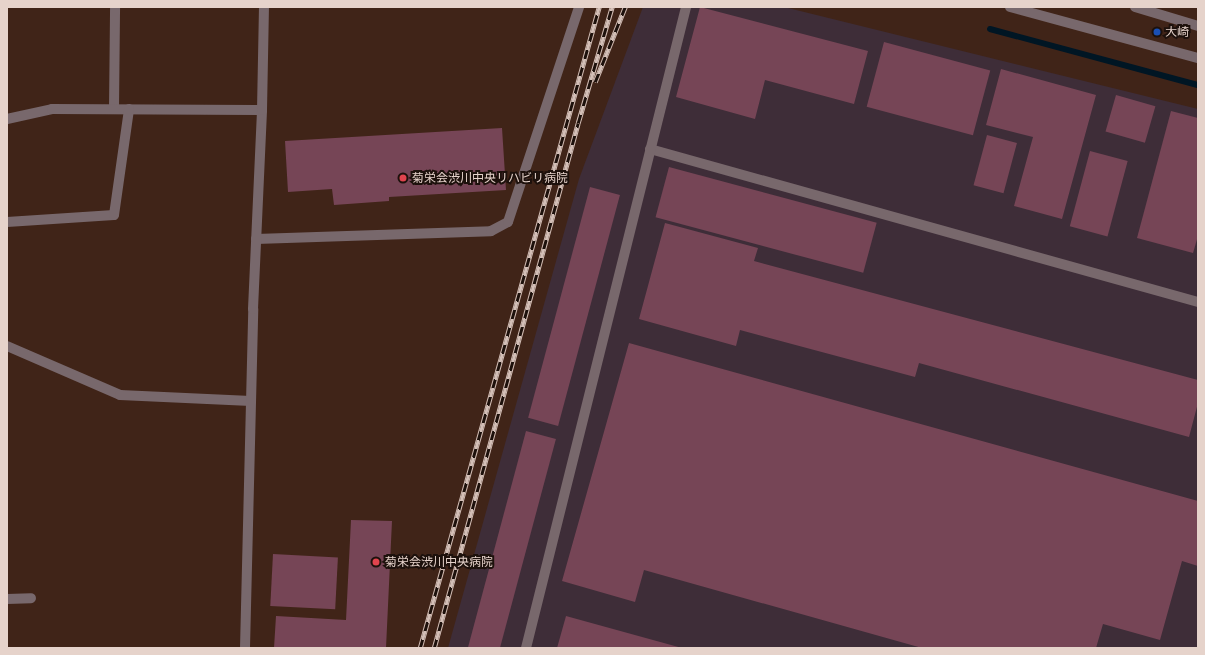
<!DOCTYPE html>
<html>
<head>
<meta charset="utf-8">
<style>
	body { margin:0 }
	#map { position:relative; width:1205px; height:655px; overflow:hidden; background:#402418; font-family:Inter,"Noto Sans JP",sans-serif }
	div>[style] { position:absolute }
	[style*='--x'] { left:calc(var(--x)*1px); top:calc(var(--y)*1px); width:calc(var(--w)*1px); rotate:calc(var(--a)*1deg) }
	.industrial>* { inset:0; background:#3e2d38 }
	.stream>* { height:6px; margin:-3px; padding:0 3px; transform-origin:3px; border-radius:3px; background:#001624 }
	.building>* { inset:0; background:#764556; transform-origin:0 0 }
	.minor>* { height:10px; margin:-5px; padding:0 5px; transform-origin:5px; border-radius:5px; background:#78686c }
	.rail>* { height:4.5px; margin-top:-2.25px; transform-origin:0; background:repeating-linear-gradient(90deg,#1d110c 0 9px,#d3bfb7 0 18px); box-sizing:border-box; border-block:1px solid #d3bfb7 }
	.dots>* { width:11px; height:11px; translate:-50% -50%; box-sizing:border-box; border:2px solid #1d110c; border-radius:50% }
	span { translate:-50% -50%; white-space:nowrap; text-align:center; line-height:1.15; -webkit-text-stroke:4px #1d110c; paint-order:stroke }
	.poi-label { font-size:12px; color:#e6d3cb }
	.left { translate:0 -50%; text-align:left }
	.frame { position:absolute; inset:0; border:8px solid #e6d3cb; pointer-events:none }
</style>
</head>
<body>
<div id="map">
	<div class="industrial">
		<i style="clip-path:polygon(643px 7px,784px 7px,1198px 109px,1198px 648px,448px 648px,579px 179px)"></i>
	</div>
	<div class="stream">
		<i style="--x:990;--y:29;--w:215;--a:15.1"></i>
	</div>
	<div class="building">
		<i style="clip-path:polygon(700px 7px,868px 51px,854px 104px,765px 80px,755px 119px,676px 97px)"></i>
		<i style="left:884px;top:42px;width:110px;height:67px;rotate:15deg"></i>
		<i style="clip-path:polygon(1001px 69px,1096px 95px,1062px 219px,1014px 206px,1033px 137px,986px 125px)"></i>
		<i style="left:1116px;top:95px;width:41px;height:38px;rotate:16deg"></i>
		<i style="clip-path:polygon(1171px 111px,1198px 118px,1198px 236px,1193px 253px,1137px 238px)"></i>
		<i style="clip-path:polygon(502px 128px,506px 190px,389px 197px,389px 201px,334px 205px,332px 189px,288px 192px,285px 141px)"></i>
		<i style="left:987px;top:135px;width:31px;height:52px;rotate:15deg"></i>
		<i style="left:1090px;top:151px;width:39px;height:78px;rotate:15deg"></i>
		<i style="left:669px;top:167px;width:215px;height:52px;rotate:15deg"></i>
		<i style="left:590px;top:187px;width:31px;height:239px;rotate:15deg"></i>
		<i style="clip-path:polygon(665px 223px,758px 248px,754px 261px,1198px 380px,1198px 403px,1189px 437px,919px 363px,915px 377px,740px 330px,736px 346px,639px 319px)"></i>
		<i style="clip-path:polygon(629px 343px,1198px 501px,1198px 566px,1182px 561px,1160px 640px,1103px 624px,1096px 648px,922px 648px,644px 570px,635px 602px,562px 581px)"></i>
		<i style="left:526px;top:431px;width:31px;height:224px;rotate:15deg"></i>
		<i style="clip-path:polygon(351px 520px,392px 521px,386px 648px,274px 648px,276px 616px,346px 620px)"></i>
		<i style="left:273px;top:554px;width:65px;height:52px;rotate:3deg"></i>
		<i style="clip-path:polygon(566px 616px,682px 648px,557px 648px)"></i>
	</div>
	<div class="minor">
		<i style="--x:1010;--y:7;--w:195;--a:15.2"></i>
		<i style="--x:1135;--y:7;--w:66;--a:16.8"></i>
		<i style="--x:114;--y:109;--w:102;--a:-89.4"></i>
		<i style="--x:7;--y:119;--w:46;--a:-12.5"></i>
		<i style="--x:52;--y:109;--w:210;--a:0.3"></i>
		<i style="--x:650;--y:149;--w:569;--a:15.6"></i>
		<i style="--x:7;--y:222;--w:107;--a:-3.7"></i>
		<i style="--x:114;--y:215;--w:107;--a:-81.9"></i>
		<i style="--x:256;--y:239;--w:235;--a:-1.9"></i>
		<i style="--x:491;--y:231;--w:19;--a:-28"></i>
		<i style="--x:508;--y:222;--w:226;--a:-71.7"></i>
		<i style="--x:7;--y:346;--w:123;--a:23.4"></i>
		<i style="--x:120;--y:395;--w:131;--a:2.6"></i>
		<i style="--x:7;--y:599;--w:24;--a:-2"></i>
		<i style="--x:245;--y:648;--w:339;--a:-88.6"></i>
		<i style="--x:253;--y:309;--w:199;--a:-87.4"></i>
		<i style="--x:262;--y:110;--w:103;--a:-88.9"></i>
		<i style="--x:526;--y:648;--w:661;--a:-75.98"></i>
	</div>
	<div class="rail">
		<i style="--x:595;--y:82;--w:81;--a:-68.2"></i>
		<i style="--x:420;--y:648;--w:666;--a:-74.4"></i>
		<i style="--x:434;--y:648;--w:544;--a:-74.66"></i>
		<i style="--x:578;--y:123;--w:121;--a:-73.7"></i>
	</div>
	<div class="dots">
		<i style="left:1157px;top:32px;background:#1a4fb4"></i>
		<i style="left:403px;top:178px;background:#e0444e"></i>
		<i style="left:376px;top:562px;background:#e0444e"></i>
	</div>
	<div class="poi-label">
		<span class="left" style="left:1165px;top:32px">大崎</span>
		<span class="left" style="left:412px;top:178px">菊栄会渋川中央リハビリ病院</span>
		<span class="left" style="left:385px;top:562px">菊栄会渋川中央病院</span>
	</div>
	<div class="frame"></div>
</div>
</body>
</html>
